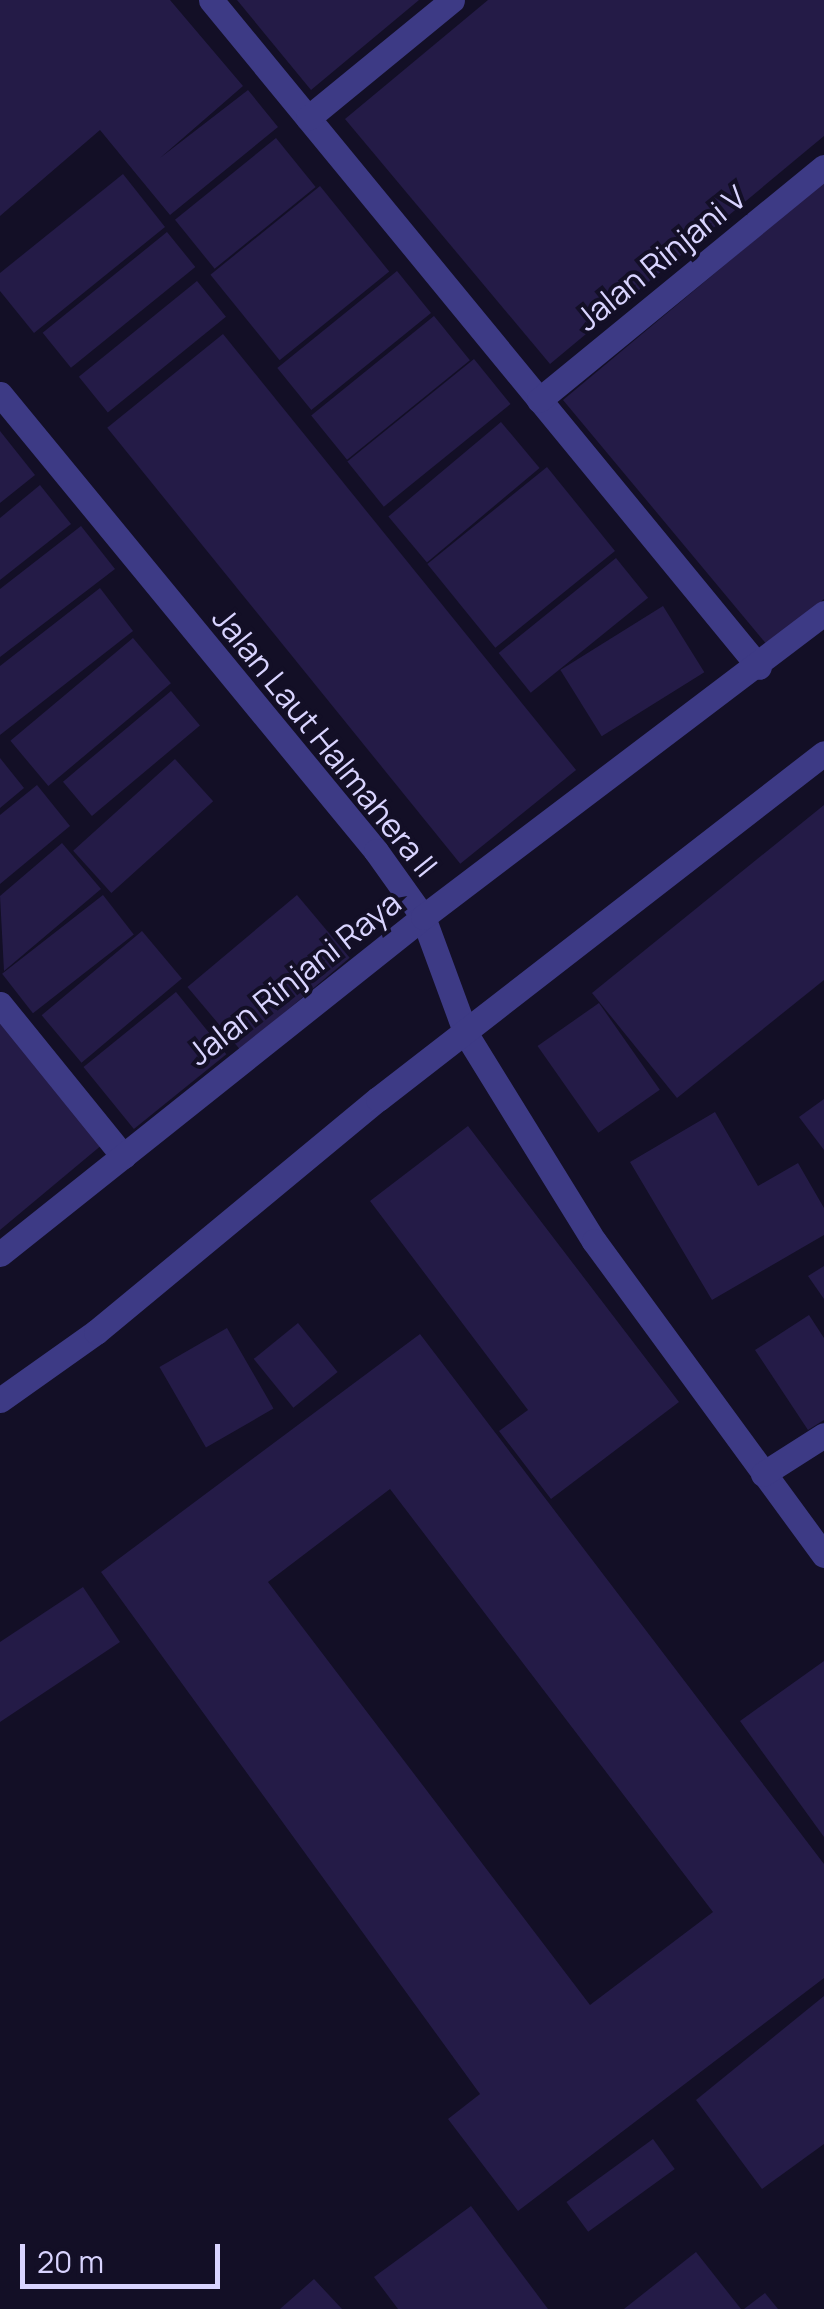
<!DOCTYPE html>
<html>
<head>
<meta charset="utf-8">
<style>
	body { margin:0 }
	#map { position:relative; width:824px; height:2309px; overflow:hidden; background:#130f26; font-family:Manrope,sans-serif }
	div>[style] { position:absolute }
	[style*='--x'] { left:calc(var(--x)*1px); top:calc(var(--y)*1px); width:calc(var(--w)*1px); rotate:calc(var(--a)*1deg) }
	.building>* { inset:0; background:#241b47; transform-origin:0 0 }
	.minor>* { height:25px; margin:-12.5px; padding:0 12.5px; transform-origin:12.5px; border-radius:12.5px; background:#3d3a85 }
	span { translate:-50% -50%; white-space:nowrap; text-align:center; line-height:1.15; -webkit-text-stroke:8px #130f26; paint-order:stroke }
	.street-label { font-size:32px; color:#d9d4ff }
	.scale { position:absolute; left:20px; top:2244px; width:200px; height:45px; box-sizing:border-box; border:5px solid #d9d4ff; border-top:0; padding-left:12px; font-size:30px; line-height:35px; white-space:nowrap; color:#d9d4ff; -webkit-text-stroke:8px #130f26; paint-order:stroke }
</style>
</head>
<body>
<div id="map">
	<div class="building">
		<i style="clip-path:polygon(0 0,170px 0,243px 86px,160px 158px,248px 90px,278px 127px,170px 215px,100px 130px,0 216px)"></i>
		<i style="clip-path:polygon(237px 0,419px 0,311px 90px)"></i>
		<i style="clip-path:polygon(488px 0,824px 0,824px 136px,550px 364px,345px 119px)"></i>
		<i style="left:276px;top:138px;width:63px;height:130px;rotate:51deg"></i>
		<i style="clip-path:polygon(123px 174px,165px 227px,34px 333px,0 291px,0 273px)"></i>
		<i style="clip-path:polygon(824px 182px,824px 599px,768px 646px,563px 400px)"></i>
		<i style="left:320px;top:186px;width:110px;height:141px;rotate:51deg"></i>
		<i style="left:167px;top:232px;width:45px;height:160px;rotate:51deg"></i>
		<i style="left:397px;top:271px;width:54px;height:154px;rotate:51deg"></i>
		<i style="left:197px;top:281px;width:46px;height:152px;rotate:51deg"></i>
		<i style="left:434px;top:316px;width:57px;height:158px;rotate:51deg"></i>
		<i style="left:223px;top:334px;width:561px;height:149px;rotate:51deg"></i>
		<i style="left:474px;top:359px;width:58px;height:163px;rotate:51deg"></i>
		<i style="left:501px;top:422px;width:60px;height:147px;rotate:50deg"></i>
		<i style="clip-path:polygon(0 431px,35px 475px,0 503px)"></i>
		<i style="left:547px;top:467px;width:108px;height:154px;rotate:51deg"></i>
		<i style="clip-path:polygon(40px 485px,71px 524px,0 580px,0 518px)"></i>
		<i style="clip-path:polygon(81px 526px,115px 569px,0 657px,0 589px)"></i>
		<i style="left:616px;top:558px;width:51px;height:151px;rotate:51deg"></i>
		<i style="clip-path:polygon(100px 588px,133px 631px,0 735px,0 666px)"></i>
		<i style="left:663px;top:606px;width:78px;height:121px;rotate:58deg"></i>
		<i style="left:133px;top:638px;width:59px;height:160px;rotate:50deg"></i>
		<i style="left:171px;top:691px;width:45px;height:141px;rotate:50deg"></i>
		<i style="clip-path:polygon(0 758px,24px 788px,0 808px)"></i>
		<i style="left:175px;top:759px;width:57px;height:137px;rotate:48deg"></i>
		<i style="clip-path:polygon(37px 785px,70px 826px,0 884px,0 815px)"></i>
		<i style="clip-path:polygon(824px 805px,824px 980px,677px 1098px,592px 993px)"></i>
		<i style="clip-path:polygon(62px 843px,101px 889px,4px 971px,0 896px)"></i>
		<i style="left:103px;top:895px;width:50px;height:128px;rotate:52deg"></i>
		<i style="left:297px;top:895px;width:82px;height:143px;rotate:50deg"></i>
		<i style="left:142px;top:931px;width:62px;height:131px;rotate:50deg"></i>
		<i style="left:176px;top:992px;width:80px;height:119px;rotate:51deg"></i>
		<i style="left:599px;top:1003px;width:106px;height:75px;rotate:55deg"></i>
		<i style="clip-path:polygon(0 1009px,103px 1144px,0 1230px)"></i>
		<i style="clip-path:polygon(824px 1099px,824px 1150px,799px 1117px)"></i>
		<i style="clip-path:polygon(715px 1112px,758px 1186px,798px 1163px,824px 1208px,824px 1235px,712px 1300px,630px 1162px)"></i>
		<i style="clip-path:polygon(468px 1126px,679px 1402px,551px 1499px,499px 1431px,528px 1410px,370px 1201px)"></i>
		<i style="clip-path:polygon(824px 1266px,824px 1299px,808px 1276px)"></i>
		<i style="clip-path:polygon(809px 1315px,824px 1338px,824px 1420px,808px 1430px,755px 1350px)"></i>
		<i style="left:298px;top:1323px;width:63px;height:57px;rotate:51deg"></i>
		<i style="left:227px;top:1328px;width:93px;height:78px;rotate:60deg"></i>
		<i style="clip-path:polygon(evenodd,420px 1334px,824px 1864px,824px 1978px,518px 2211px,448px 2119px,480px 2094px,101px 1572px,420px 1334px,390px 1489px,713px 1912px,590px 2005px,268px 1582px,390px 1489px)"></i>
		<i style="clip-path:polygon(83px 1587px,120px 1642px,0 1722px,0 1642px)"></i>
		<i style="clip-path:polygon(824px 1661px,824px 1837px,740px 1721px)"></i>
		<i style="clip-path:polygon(824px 1996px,824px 2144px,762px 2189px,696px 2100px)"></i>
		<i style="left:653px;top:2139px;width:37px;height:107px;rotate:54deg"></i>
		<i style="clip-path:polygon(471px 2206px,548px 2309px,398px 2309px,374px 2277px)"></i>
		<i style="clip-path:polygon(696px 2252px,741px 2309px,624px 2309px)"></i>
		<i style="clip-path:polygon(314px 2279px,342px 2309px,280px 2309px)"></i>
		<i style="clip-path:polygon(765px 2293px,778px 2309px,744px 2309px)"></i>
	</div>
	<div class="minor">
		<i style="--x:211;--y:0;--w:863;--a:50.59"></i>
		<i style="--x:308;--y:118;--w:186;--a:-39.3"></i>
		<i style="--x:0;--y:394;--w:592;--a:50.55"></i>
		<i style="--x:376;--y:851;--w:81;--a:54.5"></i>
		<i style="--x:423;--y:917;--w:125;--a:69.8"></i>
		<i style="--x:466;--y:1034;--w:243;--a:58.3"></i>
		<i style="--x:594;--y:1241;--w:389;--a:53.8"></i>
		<i style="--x:539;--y:400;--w:368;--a:-39.3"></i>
		<i style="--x:0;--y:1004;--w:196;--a:51"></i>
		<i style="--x:0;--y:1254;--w:541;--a:-38.54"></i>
		<i style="--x:423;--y:917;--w:503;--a:-37.17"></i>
		<i style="--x:0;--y:1400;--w:118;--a:-35.3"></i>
		<i style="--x:96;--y:1332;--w:366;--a:-39.6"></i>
		<i style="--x:378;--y:1099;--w:564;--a:-37.8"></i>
		<i style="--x:763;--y:1474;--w:72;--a:-32.6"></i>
	</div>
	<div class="street-label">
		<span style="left:661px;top:258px;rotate:-39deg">Jalan Rinjani V</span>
		<span style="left:325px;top:742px;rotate:51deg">Jalan Laut Halmahera II</span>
		<span style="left:294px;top:978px;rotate:-38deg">Jalan Rinjani Raya</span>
	</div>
	<div class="scale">20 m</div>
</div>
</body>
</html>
